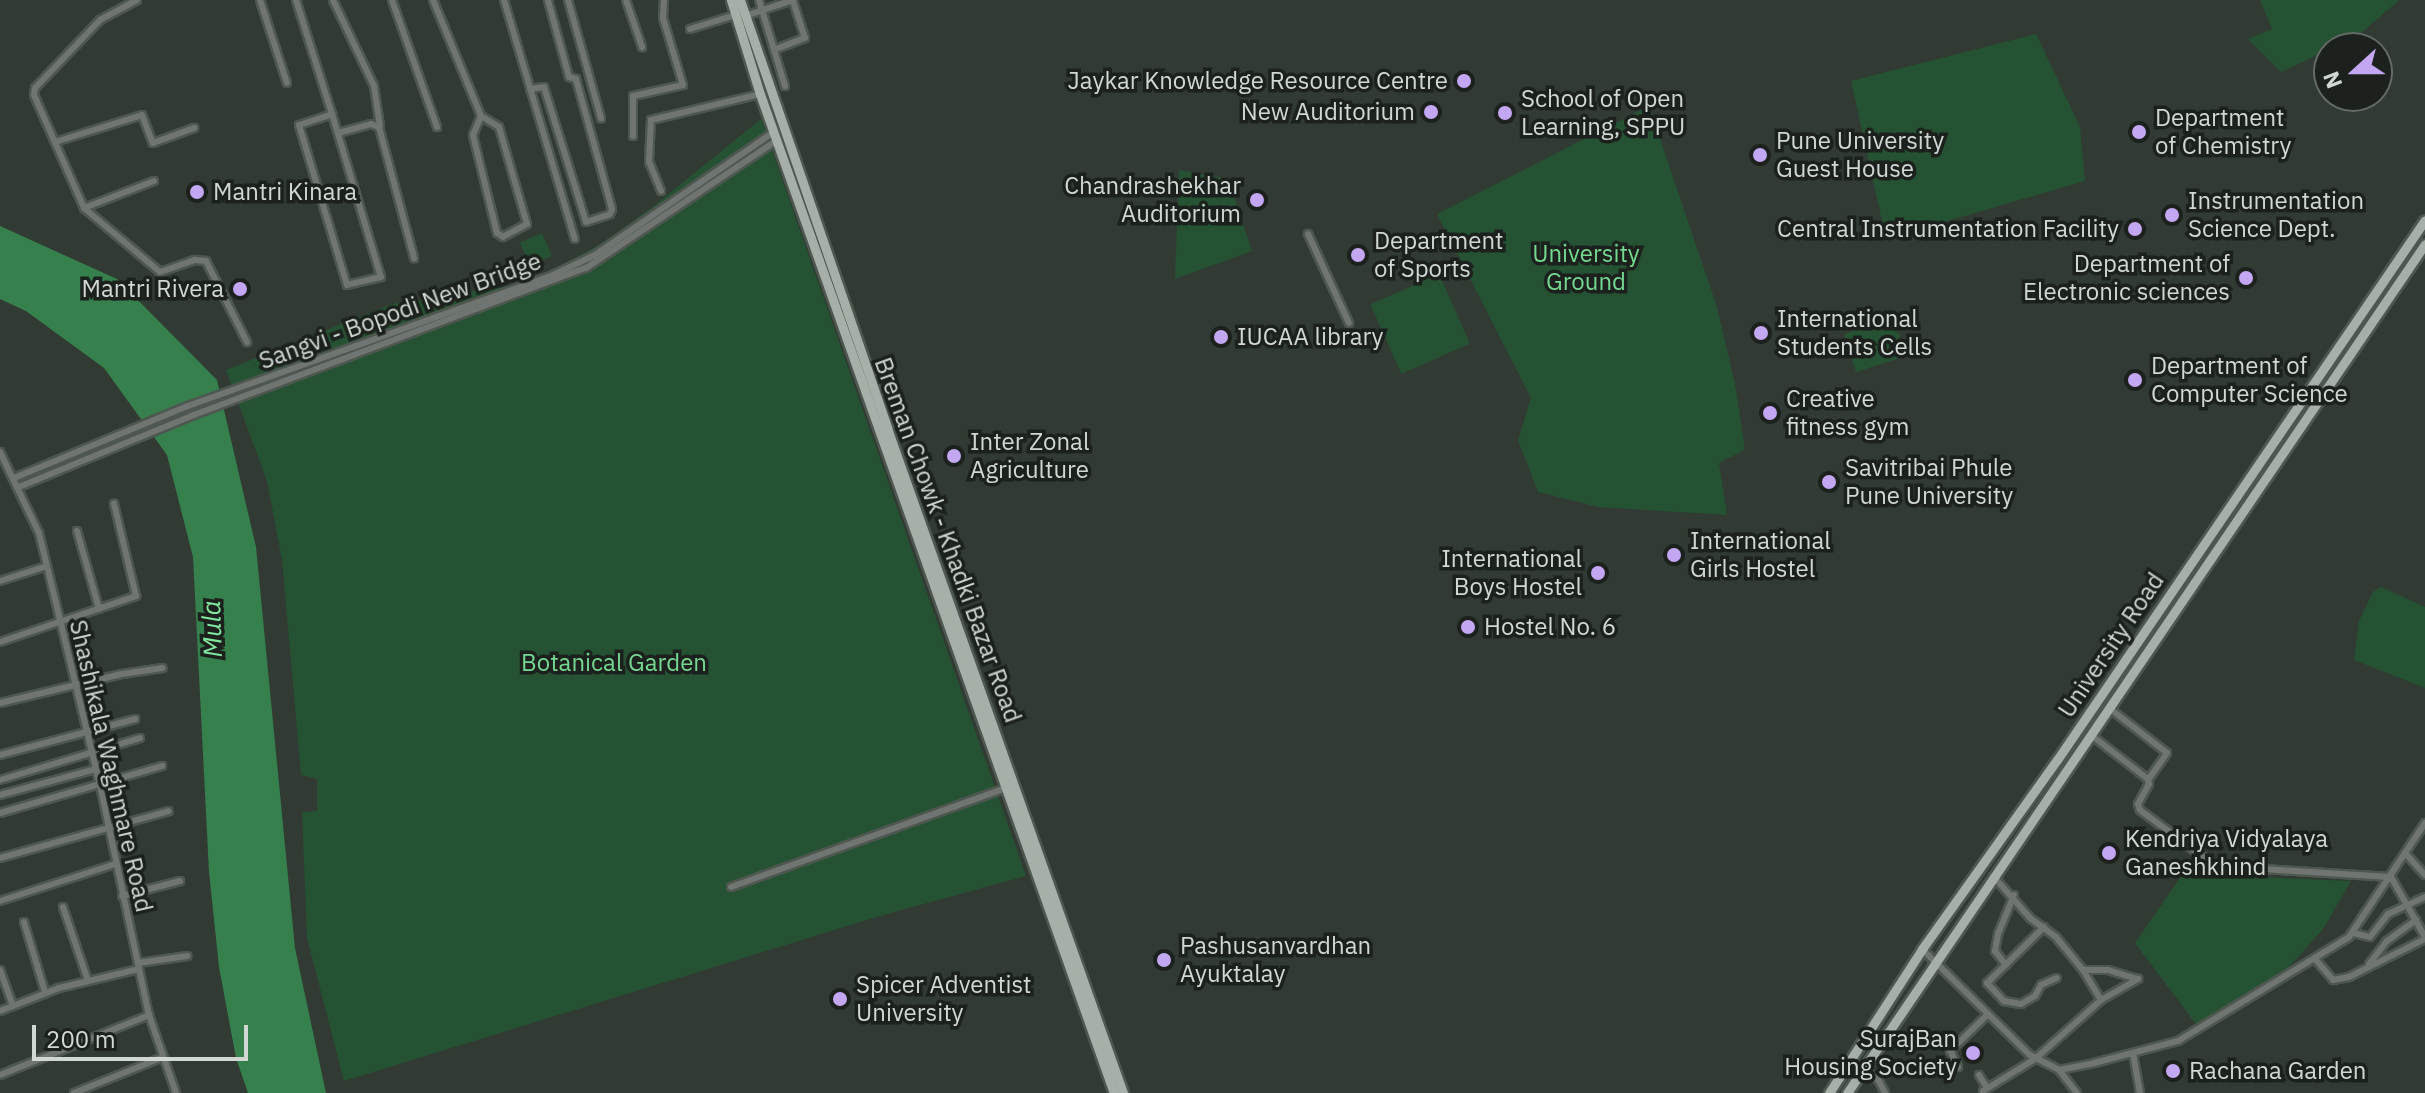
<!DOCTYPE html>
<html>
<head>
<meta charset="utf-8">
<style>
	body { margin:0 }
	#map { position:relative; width:2425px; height:1093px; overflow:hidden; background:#313b33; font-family:"IBM Plex Sans",sans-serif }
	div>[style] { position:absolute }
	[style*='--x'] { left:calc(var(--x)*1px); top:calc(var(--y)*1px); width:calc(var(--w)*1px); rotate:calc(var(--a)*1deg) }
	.green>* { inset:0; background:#255232; transform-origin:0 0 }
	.water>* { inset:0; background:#35804d }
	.roads { filter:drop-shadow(2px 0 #4e5750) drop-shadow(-2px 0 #4e5750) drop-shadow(0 2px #4e5750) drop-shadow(0 -2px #4e5750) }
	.minor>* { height:6px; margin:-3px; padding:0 3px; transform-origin:3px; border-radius:3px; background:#707571 }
	.primary>* { height:9px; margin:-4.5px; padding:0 4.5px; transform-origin:4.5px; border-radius:4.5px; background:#a6b0a8 }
	.dots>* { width:22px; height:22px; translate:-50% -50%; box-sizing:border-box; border:4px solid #1c211d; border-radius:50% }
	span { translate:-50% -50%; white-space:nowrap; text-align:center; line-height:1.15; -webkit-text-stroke:7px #1c211d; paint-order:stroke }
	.poi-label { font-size:24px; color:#d1d7d2 }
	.right { translate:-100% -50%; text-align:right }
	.left { translate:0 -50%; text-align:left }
	.park-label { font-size:24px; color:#74d890 }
	.street-label { font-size:24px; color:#d1d7d2 }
	.water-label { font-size:26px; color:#82e79e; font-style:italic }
	.north { position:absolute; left:2313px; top:32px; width:80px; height:80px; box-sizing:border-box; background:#1c211d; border:2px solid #646a65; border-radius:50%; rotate:249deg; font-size:22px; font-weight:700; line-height:32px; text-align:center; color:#d1d7d2 }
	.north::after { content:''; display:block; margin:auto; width:28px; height:36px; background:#c3a7f2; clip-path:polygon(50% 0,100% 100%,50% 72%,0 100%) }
	.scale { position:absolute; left:32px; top:1025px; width:216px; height:36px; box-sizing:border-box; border:4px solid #d1d7d2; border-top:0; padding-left:10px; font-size:24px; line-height:28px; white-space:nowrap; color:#d1d7d2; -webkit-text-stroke:6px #1c211d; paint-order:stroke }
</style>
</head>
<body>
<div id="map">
	<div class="green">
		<i style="clip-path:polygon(2260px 0,2399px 0,2358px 36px,2281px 72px,2248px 39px,2272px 29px)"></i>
		<i style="clip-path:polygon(2036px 34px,2080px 127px,2085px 181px,1886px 239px,1851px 81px)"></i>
		<i style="clip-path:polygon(1649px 106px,1717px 307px,1735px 384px,1745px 450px,1719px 463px,1727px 515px,1598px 507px,1538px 492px,1518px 440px,1531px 398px,1437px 214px)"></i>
		<i style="clip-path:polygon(761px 119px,1026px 876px,880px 916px,344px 1081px,307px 938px,302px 812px,317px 811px,317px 779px,301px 775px,282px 560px,267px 481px,226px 370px,392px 304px,515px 285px,554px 269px,601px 244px,654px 206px)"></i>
		<i style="clip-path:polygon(1179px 170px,1228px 179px,1252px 251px,1175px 279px)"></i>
		<i style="left:542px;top:233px;width:25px;height:24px;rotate:67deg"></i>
		<i style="left:1439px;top:274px;width:76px;height:75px;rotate:66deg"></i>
		<i style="clip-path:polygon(1884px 321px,1900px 335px,1897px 359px,1856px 372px,1844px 334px)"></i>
		<i style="clip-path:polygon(2381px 587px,2425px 607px,2425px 688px,2354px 660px,2359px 621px,2373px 592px)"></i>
		<i style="clip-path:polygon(2195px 856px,2213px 875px,2351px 881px,2323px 929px,2285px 971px,2218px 1019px,2196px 1024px,2135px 943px)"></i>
	</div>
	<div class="water">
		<i style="clip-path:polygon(0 226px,117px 279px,217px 380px,256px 547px,295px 948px,326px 1093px,248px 1093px,236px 1058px,219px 967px,209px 872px,193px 557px,167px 455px,104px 368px,26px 311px,0 299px)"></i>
	</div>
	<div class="roads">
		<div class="minor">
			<i style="--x:137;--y:0;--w:42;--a:151.6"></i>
			<i style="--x:100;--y:20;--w:94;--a:133.7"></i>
			<i style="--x:35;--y:88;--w:7;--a:98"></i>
			<i style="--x:34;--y:95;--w:124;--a:66.1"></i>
			<i style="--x:84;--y:208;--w:99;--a:40.1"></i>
			<i style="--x:160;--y:272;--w:37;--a:-19"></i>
			<i style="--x:195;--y:260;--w:11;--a:5"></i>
			<i style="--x:206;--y:261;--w:91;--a:63.2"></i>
			<i style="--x:260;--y:0;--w:87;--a:72"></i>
			<i style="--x:296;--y:0;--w:120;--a:72.5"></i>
			<i style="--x:332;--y:114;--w:170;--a:73.3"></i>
			<i style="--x:381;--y:277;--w:35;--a:167"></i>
			<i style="--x:347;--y:285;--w:167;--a:-106.7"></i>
			<i style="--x:299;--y:125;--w:35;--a:-18"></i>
			<i style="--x:333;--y:0;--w:95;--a:64.5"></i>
			<i style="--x:374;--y:86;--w:40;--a:81.5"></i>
			<i style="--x:392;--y:0;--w:135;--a:70.5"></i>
			<i style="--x:433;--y:0;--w:126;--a:67.5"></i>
			<i style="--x:481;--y:116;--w:21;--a:31"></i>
			<i style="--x:499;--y:127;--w:101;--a:73.9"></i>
			<i style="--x:527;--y:224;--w:27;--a:152"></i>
			<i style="--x:503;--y:237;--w:7;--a:-146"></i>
			<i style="--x:497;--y:233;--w:101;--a:-103.8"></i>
			<i style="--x:473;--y:135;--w:21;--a:-67"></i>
			<i style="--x:504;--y:0;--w:249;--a:73.5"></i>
			<i style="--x:568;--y:0;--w:123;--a:74.4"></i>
			<i style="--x:626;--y:0;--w:50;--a:71.2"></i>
			<i style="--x:759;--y:0;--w:90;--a:73.2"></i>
			<i style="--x:745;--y:16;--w:51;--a:-18.4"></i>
			<i style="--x:690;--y:29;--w:47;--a:-17.3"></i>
			<i style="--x:776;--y:49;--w:31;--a:-21"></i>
			<i style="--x:805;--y:38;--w:40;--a:-108"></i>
			<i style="--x:530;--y:89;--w:14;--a:-8"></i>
			<i style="--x:544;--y:87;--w:141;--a:72.7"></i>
			<i style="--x:586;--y:222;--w:25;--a:-18"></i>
			<i style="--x:610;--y:214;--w:5;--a:-68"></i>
			<i style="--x:612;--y:209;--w:135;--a:-105.5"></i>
			<i style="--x:576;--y:79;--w:7;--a:-164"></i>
			<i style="--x:569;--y:77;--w:80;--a:-105.3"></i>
			<i style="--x:338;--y:133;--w:34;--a:-15"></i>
			<i style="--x:371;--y:124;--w:9;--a:21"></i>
			<i style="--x:379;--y:127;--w:136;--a:75"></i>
			<i style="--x:633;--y:136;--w:40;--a:-90"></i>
			<i style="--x:633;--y:96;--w:51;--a:-12.4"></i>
			<i style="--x:683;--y:85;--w:70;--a:-106.6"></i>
			<i style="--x:663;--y:18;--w:18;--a:-87"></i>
			<i style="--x:55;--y:142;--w:91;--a:-17.2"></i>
			<i style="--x:142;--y:115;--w:30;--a:69"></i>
			<i style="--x:153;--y:143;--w:44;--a:-20.1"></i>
			<i style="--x:661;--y:191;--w:31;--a:-112"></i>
			<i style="--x:649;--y:162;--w:42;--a:-87.3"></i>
			<i style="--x:651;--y:120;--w:112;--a:-13.4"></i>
			<i style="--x:84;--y:208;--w:75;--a:-21.1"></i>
			<i style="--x:1308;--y:234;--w:98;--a:65.3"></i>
			<i style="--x:0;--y:452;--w:90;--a:64.3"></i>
			<i style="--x:39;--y:533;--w:259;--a:76.4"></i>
			<i style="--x:100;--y:785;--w:235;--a:78"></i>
			<i style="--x:149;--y:1015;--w:83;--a:70.9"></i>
			<i style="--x:14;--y:478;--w:188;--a:-22.5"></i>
			<i style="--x:188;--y:406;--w:388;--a:-19.7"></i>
			<i style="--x:553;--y:275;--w:47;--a:-25.5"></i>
			<i style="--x:595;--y:255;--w:217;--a:-34.5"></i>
			<i style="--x:19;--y:487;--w:189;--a:-22.4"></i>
			<i style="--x:194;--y:415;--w:419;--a:-20.6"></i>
			<i style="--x:586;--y:268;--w:230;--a:-33.8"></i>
			<i style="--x:77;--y:531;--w:81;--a:74.2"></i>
			<i style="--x:0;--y:581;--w:49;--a:-17.7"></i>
			<i style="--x:0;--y:642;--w:144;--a:-18.7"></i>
			<i style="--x:136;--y:596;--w:95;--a:-103.4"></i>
			<i style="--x:0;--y:703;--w:125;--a:-13.4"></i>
			<i style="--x:122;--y:674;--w:41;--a:-8.3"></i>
			<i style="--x:2109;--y:708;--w:73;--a:37.8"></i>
			<i style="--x:2167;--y:753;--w:33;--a:125"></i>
			<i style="--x:2091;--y:735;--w:72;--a:37.7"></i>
			<i style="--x:2148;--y:779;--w:5;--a:79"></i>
			<i style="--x:2149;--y:784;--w:23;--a:119"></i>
			<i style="--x:2138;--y:804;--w:6;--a:72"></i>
			<i style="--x:2140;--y:810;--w:94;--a:36.7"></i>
			<i style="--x:2215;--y:866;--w:176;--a:3.6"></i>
			<i style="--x:2391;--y:877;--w:69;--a:60.5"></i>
			<i style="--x:0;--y:755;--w:140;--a:-14.9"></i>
			<i style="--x:0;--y:780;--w:146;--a:-16.7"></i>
			<i style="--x:0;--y:795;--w:99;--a:-15.2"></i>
			<i style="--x:0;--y:813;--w:169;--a:-16.2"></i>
			<i style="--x:2406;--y:854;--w:28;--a:48"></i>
			<i style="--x:0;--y:858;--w:175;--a:-15.5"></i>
			<i style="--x:731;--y:887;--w:292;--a:-19.8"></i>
			<i style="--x:122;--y:896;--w:60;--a:-14.5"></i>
			<i style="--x:0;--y:901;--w:121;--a:-17.8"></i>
			<i style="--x:63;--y:907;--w:78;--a:71.3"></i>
			<i style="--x:24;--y:922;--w:73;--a:73.3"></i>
			<i style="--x:2044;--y:927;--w:80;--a:135.5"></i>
			<i style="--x:1987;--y:983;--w:25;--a:47"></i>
			<i style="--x:2004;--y:1001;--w:17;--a:10"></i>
			<i style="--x:2021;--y:1004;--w:16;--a:-30"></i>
			<i style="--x:2035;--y:996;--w:13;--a:-61"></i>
			<i style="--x:2041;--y:985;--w:17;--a:-24"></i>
			<i style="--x:2353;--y:933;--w:17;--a:13"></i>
			<i style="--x:2370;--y:937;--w:29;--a:-52"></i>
			<i style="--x:2388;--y:914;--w:41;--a:-24.7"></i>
			<i style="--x:1922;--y:949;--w:151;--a:44.5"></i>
			<i style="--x:2030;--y:1055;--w:33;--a:27"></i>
			<i style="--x:2059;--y:1070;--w:36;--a:-11"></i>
			<i style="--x:2094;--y:1063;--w:87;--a:-14.7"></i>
			<i style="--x:2178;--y:1041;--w:200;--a:-31.3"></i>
			<i style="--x:2349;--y:937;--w:137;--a:-56.3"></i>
			<i style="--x:2315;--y:959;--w:28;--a:49"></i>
			<i style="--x:2333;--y:980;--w:16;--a:-11"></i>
			<i style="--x:2349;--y:977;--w:85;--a:-26.6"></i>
			<i style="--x:138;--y:963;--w:50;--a:-8"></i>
			<i style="--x:2369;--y:964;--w:29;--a:-52"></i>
			<i style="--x:2387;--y:941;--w:36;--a:-36"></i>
			<i style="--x:2006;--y:965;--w:18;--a:-128"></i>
			<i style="--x:1995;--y:951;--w:17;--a:-80"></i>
			<i style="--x:1998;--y:934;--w:42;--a:-67.7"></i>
			<i style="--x:0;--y:970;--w:38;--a:70"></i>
			<i style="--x:2083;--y:970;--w:25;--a:0"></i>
			<i style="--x:2108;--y:970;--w:31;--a:17"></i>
			<i style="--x:2101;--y:1000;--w:43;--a:-29.6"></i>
			<i style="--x:0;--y:1011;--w:63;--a:-21.3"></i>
			<i style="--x:59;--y:988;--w:82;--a:-13.4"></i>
			<i style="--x:1945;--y:1039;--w:31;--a:65"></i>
			<i style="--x:1950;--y:1051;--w:53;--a:-44.2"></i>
			<i style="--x:2133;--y:1053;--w:41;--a:80.1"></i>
			<i style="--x:1863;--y:1068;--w:21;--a:39"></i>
			<i style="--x:1879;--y:1081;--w:13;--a:63"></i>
			<i style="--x:2059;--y:1070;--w:29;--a:52"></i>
			<i style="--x:0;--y:1075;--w:161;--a:-21.9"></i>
			<i style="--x:1979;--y:1075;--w:15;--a:58"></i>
			<i style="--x:1983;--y:1091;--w:61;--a:-31.6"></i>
			<i style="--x:2035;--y:1059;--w:89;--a:-41.8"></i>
			<i style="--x:2101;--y:1000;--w:35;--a:-121"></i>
			<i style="--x:2083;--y:970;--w:43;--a:-129.3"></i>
			<i style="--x:2056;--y:937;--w:31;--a:-144"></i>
			<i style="--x:2031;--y:919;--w:57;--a:-131.5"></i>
			<i style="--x:74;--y:1093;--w:96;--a:-22"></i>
		</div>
		<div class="primary">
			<i style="--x:731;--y:0;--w:98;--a:72.9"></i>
			<i style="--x:760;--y:94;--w:1060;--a:70.49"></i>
			<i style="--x:740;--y:0;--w:453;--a:71"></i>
			<i style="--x:887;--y:428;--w:706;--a:70.46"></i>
			<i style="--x:1829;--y:1093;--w:171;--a:-57.1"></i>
			<i style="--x:1922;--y:949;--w:232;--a:-54.5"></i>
			<i style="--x:2057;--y:760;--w:653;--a:-55.73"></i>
			<i style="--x:1847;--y:1093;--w:1027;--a:-55.75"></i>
		</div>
	</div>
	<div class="dots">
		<i style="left:1464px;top:81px;background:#c3a7f2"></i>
		<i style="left:1431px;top:112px;background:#c3a7f2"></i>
		<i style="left:1505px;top:113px;background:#c3a7f2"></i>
		<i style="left:2139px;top:132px;background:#c3a7f2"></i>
		<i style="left:1760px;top:155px;background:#c3a7f2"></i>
		<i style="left:197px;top:192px;background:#c3a7f2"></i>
		<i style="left:1257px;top:200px;background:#c3a7f2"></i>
		<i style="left:2172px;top:215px;background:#c3a7f2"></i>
		<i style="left:2135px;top:229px;background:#c3a7f2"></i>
		<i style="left:1358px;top:255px;background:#c3a7f2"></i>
		<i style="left:2246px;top:278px;background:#c3a7f2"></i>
		<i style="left:240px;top:289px;background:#c3a7f2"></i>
		<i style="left:1761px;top:333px;background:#c3a7f2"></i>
		<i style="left:1221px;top:337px;background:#c3a7f2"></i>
		<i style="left:2135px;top:380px;background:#c3a7f2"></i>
		<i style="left:1770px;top:413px;background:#c3a7f2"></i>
		<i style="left:954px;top:456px;background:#c3a7f2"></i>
		<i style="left:1829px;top:482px;background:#c3a7f2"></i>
		<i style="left:1674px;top:555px;background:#c3a7f2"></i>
		<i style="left:1598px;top:573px;background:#c3a7f2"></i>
		<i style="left:1468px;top:627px;background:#c3a7f2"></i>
		<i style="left:2109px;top:853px;background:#c3a7f2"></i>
		<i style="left:1164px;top:960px;background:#c3a7f2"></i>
		<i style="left:840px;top:999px;background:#c3a7f2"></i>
		<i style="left:1973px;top:1053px;background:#c3a7f2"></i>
		<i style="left:2173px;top:1071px;background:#c3a7f2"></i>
	</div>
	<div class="poi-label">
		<span class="right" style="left:1448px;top:81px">Jaykar Knowledge Resource Centre</span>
		<span class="left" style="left:1521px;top:113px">School of Open<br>Learning, SPPU</span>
		<span class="right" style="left:1415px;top:112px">New Auditorium</span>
		<span class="left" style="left:2155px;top:132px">Department<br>of Chemistry</span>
		<span class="left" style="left:1776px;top:155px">Pune University<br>Guest House</span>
		<span class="right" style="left:1241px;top:200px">Chandrashekhar<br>Auditorium</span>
		<span class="left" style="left:213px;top:192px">Mantri Kinara</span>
		<span class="left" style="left:2188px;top:215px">Instrumentation<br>Science Dept.</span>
		<span class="right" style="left:2119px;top:229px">Central Instrumentation Facility</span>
		<span class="left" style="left:1374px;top:255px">Department<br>of Sports</span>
		<span class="right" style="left:2230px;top:278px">Department of<br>Electronic sciences</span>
		<span class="right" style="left:224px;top:289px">Mantri Rivera</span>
		<span class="left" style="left:1777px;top:333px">International<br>Students Cells</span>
		<span class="left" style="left:1237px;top:337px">IUCAA library</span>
		<span class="left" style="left:2151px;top:380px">Department of<br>Computer Science</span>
		<span class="left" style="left:1786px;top:413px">Creative<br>fitness gym</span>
		<span class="left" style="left:970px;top:456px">Inter Zonal<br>Agriculture</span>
		<span class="left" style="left:1845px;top:482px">Savitribai Phule<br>Pune University</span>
		<span class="left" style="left:1690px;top:555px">International<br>Girls Hostel</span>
		<span class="right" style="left:1582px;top:573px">International<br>Boys Hostel</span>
		<span class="left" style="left:1484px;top:627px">Hostel No. 6</span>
		<span class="left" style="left:2125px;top:853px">Kendriya Vidyalaya<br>Ganeshkhind</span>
		<span class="left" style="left:1180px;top:960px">Pashusanvardhan<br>Ayuktalay</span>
		<span class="left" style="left:856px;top:999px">Spicer Adventist<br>University</span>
		<span class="right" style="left:1957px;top:1053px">SurajBan<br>Housing Society</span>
		<span class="left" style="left:2189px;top:1071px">Rachana Garden</span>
	</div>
	<div class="park-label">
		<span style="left:1586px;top:268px">University<br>Ground</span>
		<span style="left:614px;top:663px">Botanical Garden</span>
	</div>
	<div class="street-label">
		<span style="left:400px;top:311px;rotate:-20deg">Sangvi - Bopodi New Bridge</span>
		<span style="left:948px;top:540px;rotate:70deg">Breman Chowk - Khadki Bazar Road</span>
		<span style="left:2111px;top:645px;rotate:-56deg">University Road</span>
		<span style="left:111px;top:766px;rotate:77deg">Shashikala Waghmare Road</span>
	</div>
	<div class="water-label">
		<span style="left:212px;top:629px;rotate:-92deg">Mula</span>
	</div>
	<div class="north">N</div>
	<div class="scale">200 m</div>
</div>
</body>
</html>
